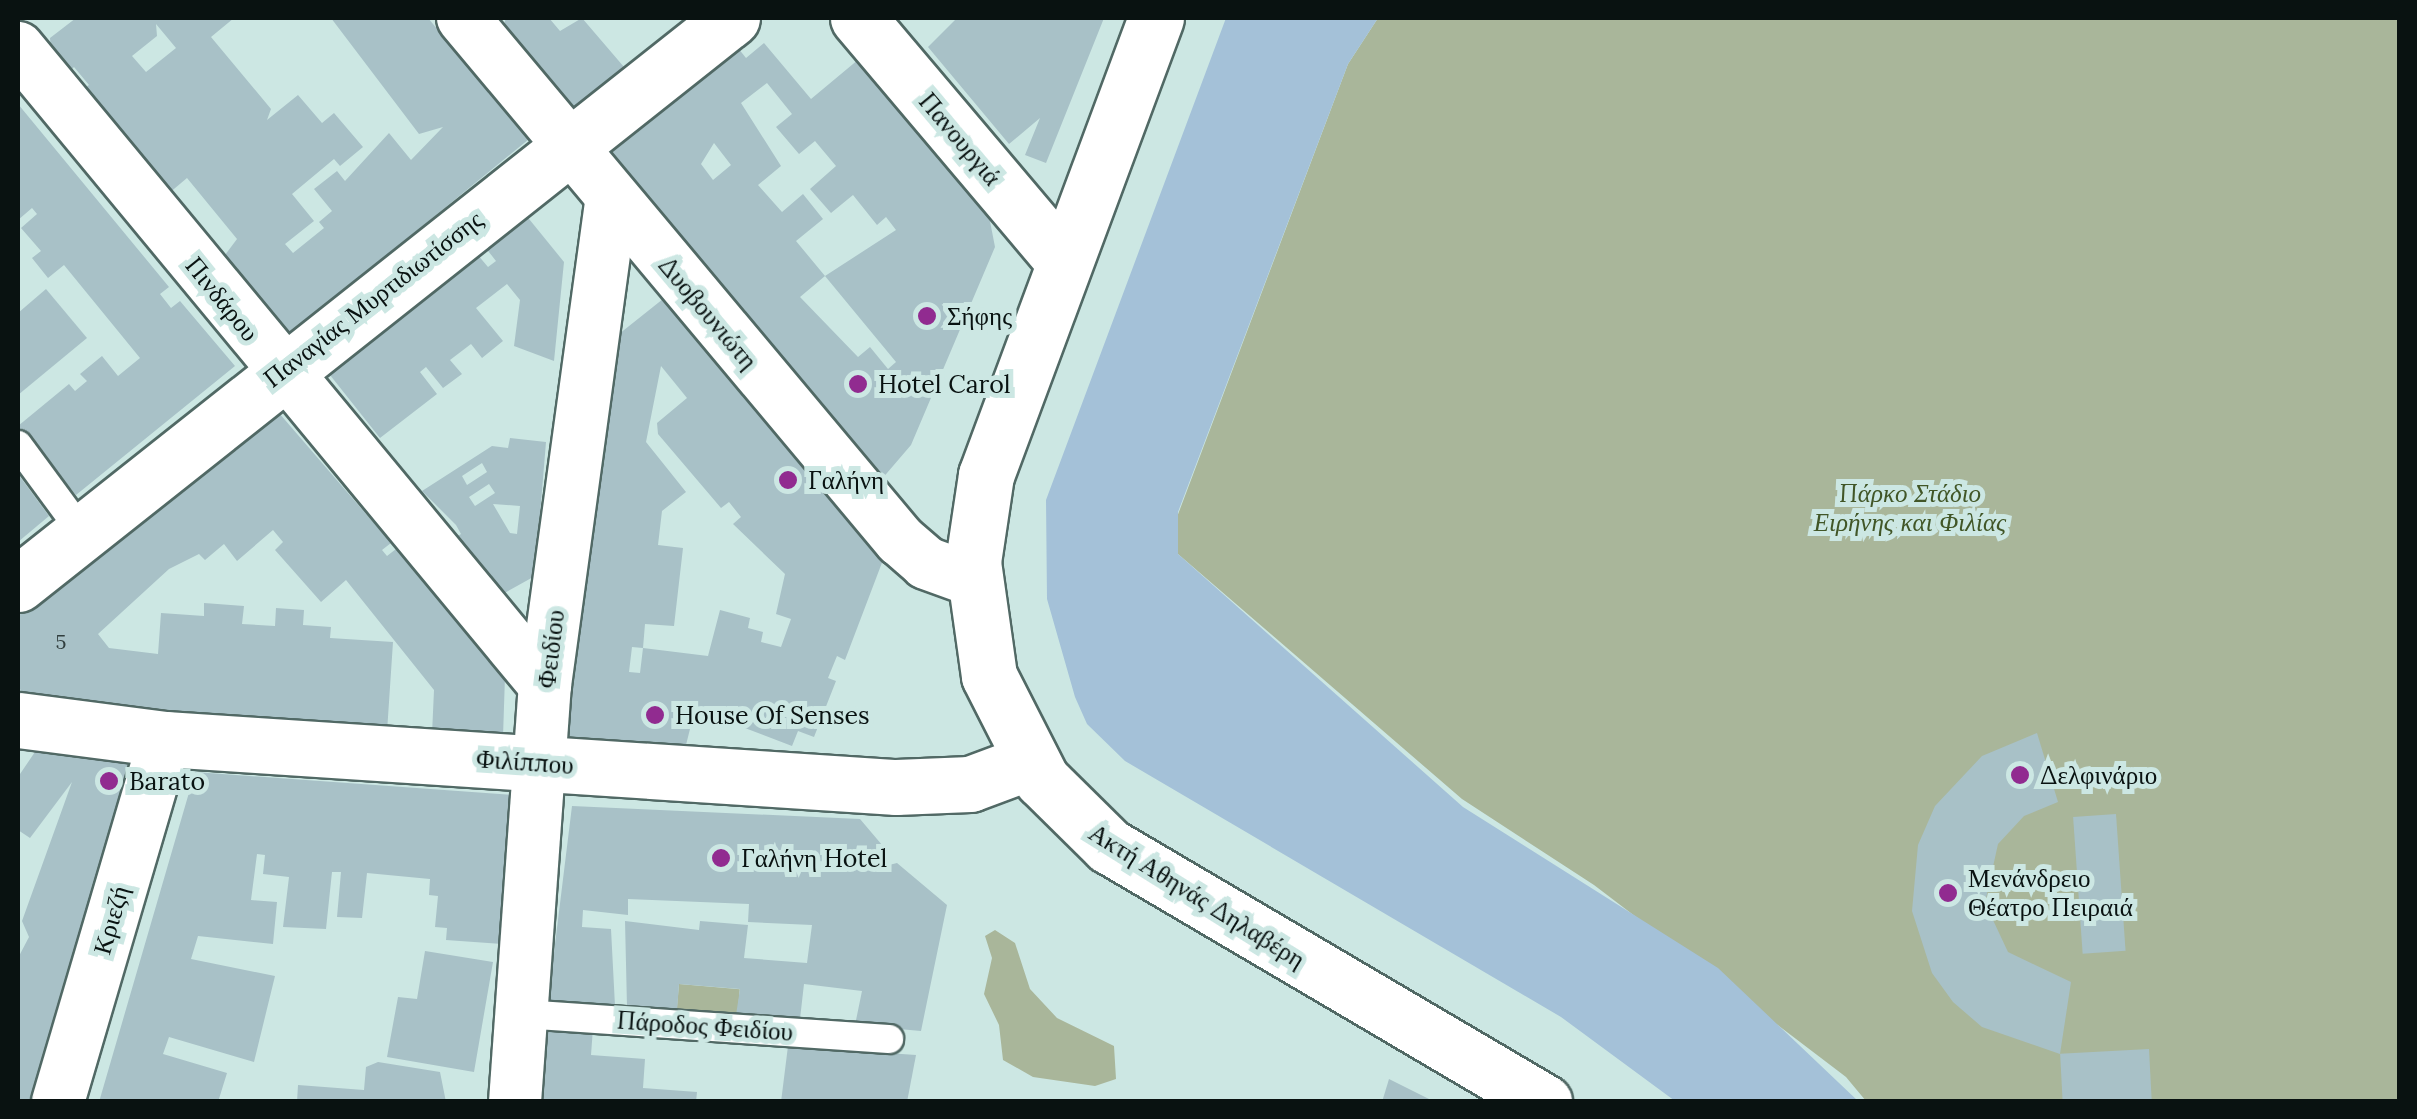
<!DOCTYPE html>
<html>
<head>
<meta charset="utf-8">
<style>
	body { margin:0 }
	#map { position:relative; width:2417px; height:1119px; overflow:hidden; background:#cce7e3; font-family:Lora,serif }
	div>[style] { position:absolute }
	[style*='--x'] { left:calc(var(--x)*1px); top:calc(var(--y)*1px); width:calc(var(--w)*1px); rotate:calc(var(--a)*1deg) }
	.green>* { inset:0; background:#a9b69a; transform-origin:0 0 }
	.water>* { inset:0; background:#a4c1d8 }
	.building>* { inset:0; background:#a8c1c7; transform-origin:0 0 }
	.roads { filter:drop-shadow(2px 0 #516965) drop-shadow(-2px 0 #516965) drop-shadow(0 2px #516965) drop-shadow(0 -2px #516965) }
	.lane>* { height:28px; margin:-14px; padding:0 14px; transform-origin:14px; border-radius:14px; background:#fff }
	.street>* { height:52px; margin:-26px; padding:0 26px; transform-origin:26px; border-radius:26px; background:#fff }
	.secondary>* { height:55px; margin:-27.5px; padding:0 27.5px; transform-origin:27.5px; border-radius:27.5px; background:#fff }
	.dots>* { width:28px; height:28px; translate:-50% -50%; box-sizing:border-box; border:5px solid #cce7e3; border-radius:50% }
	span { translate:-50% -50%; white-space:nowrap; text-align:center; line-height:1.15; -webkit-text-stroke:10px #cce7e3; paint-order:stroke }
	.number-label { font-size:20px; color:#313e3e }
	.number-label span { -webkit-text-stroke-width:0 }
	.street-label { font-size:25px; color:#091211 }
	.poi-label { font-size:25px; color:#091211 }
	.left { translate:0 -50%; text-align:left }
	.park-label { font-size:25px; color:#415627; font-style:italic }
	.frame { position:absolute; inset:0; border:20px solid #091211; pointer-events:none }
</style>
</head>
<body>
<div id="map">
	<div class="green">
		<i style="clip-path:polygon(1378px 18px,2399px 18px,2399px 1101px,1866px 1101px,1846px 1077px,1594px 885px,1462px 799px,1178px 554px,1174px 525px,1348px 64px)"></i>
		<i style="clip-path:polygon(995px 930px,1015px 943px,1030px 989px,1057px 1018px,1114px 1046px,1116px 1079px,1095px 1086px,1033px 1077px,1003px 1060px,999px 1025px,984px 994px,992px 958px,985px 936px)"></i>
		<i style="left:679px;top:984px;width:61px;height:27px;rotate:5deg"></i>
	</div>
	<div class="water">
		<i style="clip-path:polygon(1378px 18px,1348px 64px,1178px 512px,1178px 554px,1463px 807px,1718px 968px,1858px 1101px,1675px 1101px,1561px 1017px,1125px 761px,1087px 724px,1075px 697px,1047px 599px,1046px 500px,1226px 18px)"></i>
	</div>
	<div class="building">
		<i style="clip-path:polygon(evenodd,76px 18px,234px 18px,211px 37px,271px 109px,267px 120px,298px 95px,322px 123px,334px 113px,363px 147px,340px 166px,334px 159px,292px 194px,314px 221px,285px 244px,293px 253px,324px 228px,319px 222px,332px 211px,314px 189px,337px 171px,345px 181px,389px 133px,411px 160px,443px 127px,419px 134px,331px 18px,428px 18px,529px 139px,287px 337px,222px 259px,237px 239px,187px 178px,168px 194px,82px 90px,89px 85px,74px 67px,68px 73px,51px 51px,50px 38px,76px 18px,156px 24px,176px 48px,146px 72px,132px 56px,157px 36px,156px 24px)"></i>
		<i style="clip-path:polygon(506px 18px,549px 18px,560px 31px,582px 18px,624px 67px,572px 110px,503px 27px)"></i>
		<i style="clip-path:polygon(957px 18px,1104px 18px,1046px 163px,1025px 155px,1040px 118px,1009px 144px,928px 47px)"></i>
		<i style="clip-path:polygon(evenodd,764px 43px,811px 99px,859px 59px,989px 216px,995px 247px,911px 445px,881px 480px,611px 153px,738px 48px,746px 58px,764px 43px,767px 83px,792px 114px,776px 127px,799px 154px,815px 141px,836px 166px,810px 189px,831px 213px,853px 195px,877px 225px,886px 217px,896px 230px,825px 276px,896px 362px,888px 369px,870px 347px,858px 357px,800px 297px,825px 276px,796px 241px,823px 219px,803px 194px,782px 212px,758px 185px,781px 166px,741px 103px,767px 83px,764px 43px,714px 143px,731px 165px,713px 180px,701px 164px,714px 143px)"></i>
		<i style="clip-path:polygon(18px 104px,169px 287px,160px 294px,171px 308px,180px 301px,235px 366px,76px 495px,18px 426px,69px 384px,75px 391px,87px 381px,80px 374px,102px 356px,118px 376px,140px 358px,64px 265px,48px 278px,32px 258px,41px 251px,21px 228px,37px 214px,32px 208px,18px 220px)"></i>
		<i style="clip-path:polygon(525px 214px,564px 262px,554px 361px,514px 346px,520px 300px,507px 284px,476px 308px,503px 341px,482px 358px,471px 344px,450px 360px,462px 374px,443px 388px,426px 367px,420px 372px,437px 394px,380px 438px,330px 375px,477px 254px,488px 267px,496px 261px,485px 247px)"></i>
		<i style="clip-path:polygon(46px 289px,87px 338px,18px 395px,18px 313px)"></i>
		<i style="clip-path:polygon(evenodd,663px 299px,883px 560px,845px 660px,837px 656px,828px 678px,836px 681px,814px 737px,798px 731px,792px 746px,695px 709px,686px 745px,567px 739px,614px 338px,663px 299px,661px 366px,687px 398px,657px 423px,658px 434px,721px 508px,729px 502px,741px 517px,733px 524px,785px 574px,776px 614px,791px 619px,781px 647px,761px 642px,763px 632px,748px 628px,750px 618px,720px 610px,708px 656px,643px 648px,645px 624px,674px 626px,683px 548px,658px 545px,662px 511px,686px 492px,646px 442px,661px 366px,663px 299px,632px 647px,643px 648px,640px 673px,629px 672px,632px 647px)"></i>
		<i style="clip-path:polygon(279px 413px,391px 543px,382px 550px,387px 556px,396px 549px,505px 676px,503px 737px,432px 734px,434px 690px,346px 580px,321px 602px,275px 550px,283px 542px,273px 530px,237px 561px,224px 544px,205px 560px,199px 554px,169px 569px,98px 634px,109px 648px,158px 654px,161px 613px,204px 616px,204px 603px,244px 606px,242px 624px,275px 626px,276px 608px,304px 610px,303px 625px,331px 627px,330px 638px,393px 642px,387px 732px,29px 703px,18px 686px,18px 616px)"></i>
		<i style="clip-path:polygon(evenodd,510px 438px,546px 442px,535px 576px,501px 595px,455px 538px,461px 534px,456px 525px,422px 491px,492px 446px,508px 448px,510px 438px,482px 463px,487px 472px,467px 485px,462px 476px,482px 463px,510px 438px,489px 484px,495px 493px,475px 506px,469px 497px,489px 484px,510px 438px,493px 504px,520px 506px,517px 534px,510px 533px,493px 504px)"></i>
		<i style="clip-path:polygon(18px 474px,49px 516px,18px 542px)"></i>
		<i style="clip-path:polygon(2037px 733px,2058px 802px,2024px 816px,1998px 844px,1985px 903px,2008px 952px,2071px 982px,2060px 1054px,1982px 1027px,1953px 1002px,1932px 973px,1912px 911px,1918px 845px,1935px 806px,1982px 756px)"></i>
		<i style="clip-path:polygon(39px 746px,142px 766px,34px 1102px,18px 1102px,18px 958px,29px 937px,22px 921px,72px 782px,30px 838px,18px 830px,18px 777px)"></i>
		<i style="clip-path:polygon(195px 772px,515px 795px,502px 944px,446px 940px,447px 928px,435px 927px,438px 896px,429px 895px,430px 879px,367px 873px,362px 918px,337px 917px,341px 872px,332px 872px,326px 929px,283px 927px,289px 877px,263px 874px,265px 855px,257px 854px,251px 900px,277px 902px,273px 944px,198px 936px,191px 959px,275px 976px,254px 1062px,169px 1037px,163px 1054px,227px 1073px,218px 1102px,99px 1102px)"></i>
		<i style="clip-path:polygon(572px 806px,860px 819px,888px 852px,885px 866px,897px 863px,947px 905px,921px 1031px,855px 1025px,862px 991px,804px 984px,800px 1019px,736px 1015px,740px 989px,679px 984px,677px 1011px,627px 1007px,625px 921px,699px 930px,700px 921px,748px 925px,744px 958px,807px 963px,812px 925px,748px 922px,749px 904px,628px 899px,628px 915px,583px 910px,582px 927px,611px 929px,615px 1006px,548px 1001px)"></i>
		<i style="left:2116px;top:814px;width:137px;height:43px;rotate:86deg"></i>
		<i style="clip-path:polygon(425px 951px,493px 962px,474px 1072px,387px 1057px,398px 997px,417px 999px)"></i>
		<i style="clip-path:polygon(545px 1025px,593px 1028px,591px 1055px,645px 1059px,643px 1088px,697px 1092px,696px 1102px,539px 1102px)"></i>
		<i style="clip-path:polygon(788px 1046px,916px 1055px,907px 1102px,781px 1102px)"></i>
		<i style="left:2149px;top:1049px;width:53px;height:89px;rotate:87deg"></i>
		<i style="clip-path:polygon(378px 1062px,440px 1072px,446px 1102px,297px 1102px,298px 1085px,364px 1090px,366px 1067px)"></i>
		<i style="clip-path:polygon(1389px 1079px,1435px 1102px,1382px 1102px)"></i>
	</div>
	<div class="roads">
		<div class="lane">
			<i style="--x:18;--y:445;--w:108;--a:53.7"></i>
			<i style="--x:522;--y:1014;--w:368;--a:3.9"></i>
		</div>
		<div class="street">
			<i style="--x:463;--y:18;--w:681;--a:50.07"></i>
			<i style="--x:900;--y:540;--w:35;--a:41"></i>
			<i style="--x:926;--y:563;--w:50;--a:19.9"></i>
			<i style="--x:18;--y:48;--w:827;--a:50.4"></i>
			<i style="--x:58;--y:1102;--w:378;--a:-73.6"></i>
			<i style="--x:515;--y:1102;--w:418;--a:-85.9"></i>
			<i style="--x:545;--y:685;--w:491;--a:-82.2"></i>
		</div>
		<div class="secondary">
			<i style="--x:858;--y:18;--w:318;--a:49.8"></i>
			<i style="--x:1156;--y:18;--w:488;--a:110.4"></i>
			<i style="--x:986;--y:475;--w:88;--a:98.5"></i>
			<i style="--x:973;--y:562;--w:115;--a:82"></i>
			<i style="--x:989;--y:676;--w:117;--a:63"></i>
			<i style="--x:1042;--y:780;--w:94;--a:44.6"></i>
			<i style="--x:1109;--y:846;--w:505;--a:30.48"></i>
			<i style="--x:18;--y:584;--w:911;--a:-38.4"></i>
			<i style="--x:18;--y:720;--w:148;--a:7.4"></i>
			<i style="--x:165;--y:739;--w:733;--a:3.76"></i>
			<i style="--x:896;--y:787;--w:74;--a:-2.3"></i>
			<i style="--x:970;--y:784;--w:63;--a:-20.4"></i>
		</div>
	</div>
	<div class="dots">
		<i style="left:927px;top:316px;background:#912b90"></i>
		<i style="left:858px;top:384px;background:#912b90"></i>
		<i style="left:788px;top:480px;background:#912b90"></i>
		<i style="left:655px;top:715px;background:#912b90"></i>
		<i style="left:2020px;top:775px;background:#912b90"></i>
		<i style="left:109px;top:781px;background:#912b90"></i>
		<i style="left:721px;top:858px;background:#912b90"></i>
		<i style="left:1948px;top:893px;background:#912b90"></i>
	</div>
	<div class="number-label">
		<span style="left:61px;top:641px">5</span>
	</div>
	<div class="street-label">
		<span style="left:960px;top:139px;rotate:50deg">Πανουργιά</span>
		<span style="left:222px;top:299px;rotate:51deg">Πινδάρου</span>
		<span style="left:373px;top:299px;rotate:-38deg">Παναγίας Μυρτιδιωτίσσης</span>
		<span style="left:708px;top:313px;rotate:50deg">Δυοβουνιώτη</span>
		<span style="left:551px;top:649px;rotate:-83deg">Φειδίου</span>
		<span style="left:525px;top:762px;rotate:4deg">Φιλίππου</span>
		<span style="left:1197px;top:896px;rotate:32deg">Ακτή Αθηνάς Δηλαβέρη</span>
		<span style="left:111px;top:920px;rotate:-74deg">Κριεζή</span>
		<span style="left:705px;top:1026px;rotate:4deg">Πάροδος Φειδίου</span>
	</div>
	<div class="poi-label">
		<span class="left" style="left:947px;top:316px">Σήφης</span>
		<span class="left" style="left:878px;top:384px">Hotel Carol</span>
		<span class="left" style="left:808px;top:480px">Γαλήνη</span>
		<span class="left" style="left:675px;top:715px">House Of Senses</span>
		<span class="left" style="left:2040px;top:775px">Δελφινάριο</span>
		<span class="left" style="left:129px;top:781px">Barato</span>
		<span class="left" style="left:741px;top:858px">Γαλήνη Hotel</span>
		<span class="left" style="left:1968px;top:893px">Μενάνδρειο<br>Θέατρο Πειραιά</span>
	</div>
	<div class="park-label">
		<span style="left:1910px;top:508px">Πάρκο Στάδιο<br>Ειρήνης και Φιλίας</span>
	</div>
	<div class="frame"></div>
</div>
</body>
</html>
